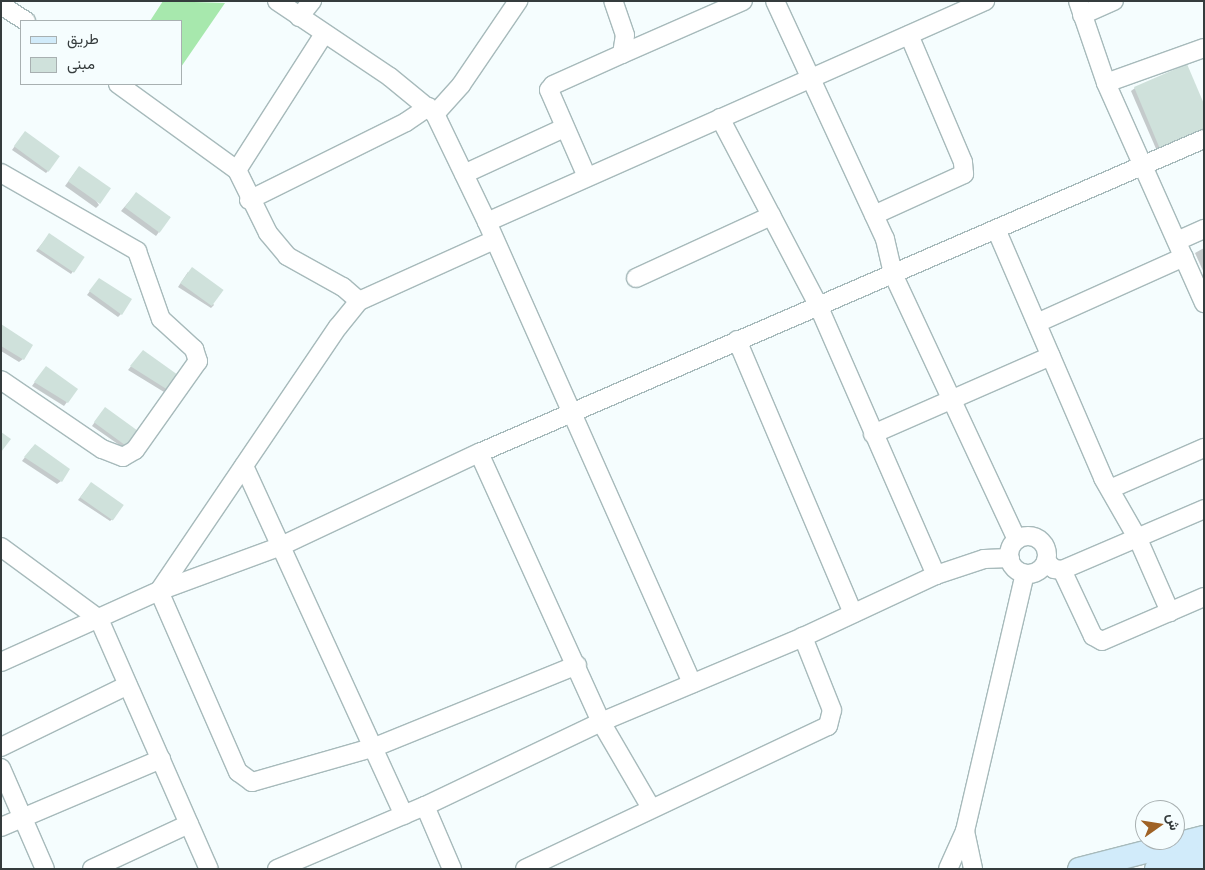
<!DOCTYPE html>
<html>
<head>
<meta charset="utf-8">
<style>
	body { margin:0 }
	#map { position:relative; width:1205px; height:870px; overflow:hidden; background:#f5fdfe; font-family:"Noto Sans",Vazirmatn,sans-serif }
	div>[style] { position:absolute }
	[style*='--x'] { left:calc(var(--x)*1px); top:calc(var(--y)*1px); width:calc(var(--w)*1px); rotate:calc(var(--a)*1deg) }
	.green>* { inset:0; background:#a7e8ad }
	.shadow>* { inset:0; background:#0003 }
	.building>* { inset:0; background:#cfe1db; transform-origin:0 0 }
	.roads { filter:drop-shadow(1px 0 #a7babb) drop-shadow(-1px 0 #a7babb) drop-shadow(0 1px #a7babb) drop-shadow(0 -1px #a7babb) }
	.minor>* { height:18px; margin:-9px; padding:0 9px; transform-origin:9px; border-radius:9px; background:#fff }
	.minor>.ring { margin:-9px; padding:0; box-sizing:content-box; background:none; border:18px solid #fff; border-radius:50% }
	.major>* { height:22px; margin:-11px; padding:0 11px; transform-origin:11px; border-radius:11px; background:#d1ebfa }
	span { translate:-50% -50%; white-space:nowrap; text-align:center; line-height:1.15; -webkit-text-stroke:4px #f5fdfe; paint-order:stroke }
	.frame { position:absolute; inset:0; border:2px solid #353c3d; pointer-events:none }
	.legend { position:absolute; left:20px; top:20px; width:162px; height:65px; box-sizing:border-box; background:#f5fdfe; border:1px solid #a8b0b1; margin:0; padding:6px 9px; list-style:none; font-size:15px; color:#353c3d }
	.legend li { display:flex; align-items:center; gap:10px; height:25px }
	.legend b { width:25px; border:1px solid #a8b0b1 }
	.north { position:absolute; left:1135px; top:800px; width:50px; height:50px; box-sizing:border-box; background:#f5fdfe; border:1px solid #a8b0b1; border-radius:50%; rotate:77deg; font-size:14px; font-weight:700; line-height:20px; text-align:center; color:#353c3d }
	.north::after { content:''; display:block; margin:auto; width:18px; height:22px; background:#9f6226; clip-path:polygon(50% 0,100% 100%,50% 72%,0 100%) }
</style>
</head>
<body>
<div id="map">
	<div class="green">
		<i style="clip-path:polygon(163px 1px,225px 3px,181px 67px,181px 21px,150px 21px)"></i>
	</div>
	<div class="shadow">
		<i style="clip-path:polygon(1135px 88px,1204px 107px,1157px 151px,1131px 91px)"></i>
		<i style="clip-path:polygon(22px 136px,49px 170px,46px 173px,12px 150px)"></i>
		<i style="clip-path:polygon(76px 171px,99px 205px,96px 208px,65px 186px)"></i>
		<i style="clip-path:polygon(133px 197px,170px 217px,156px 236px,121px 211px)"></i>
		<i style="clip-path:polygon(49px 235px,74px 270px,71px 274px,36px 251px)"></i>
		<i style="clip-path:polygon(1204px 248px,1204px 273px,1195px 253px)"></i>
		<i style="clip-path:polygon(188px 272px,214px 305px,211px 308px,178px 287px)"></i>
		<i style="clip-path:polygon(96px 283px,121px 314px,118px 317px,87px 295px)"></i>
		<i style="clip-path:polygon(1px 326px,23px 359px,19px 362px,1px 351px)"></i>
		<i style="clip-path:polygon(140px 355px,167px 389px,164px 392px,128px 370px)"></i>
		<i style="clip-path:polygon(43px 371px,67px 402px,64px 406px,32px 386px)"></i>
		<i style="clip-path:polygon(102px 412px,138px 432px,125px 449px,92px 426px)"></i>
		<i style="clip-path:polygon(32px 448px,61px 481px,57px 484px,22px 461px)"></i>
		<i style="clip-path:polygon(88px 487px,114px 518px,110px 521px,78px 500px)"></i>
	</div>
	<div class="building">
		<i style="clip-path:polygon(1187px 64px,1204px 104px,1204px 131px,1160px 149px,1134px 87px)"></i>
		<i style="left:25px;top:131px;width:43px;height:19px;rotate:36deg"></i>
		<i style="left:79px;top:166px;width:39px;height:19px;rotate:35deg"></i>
		<i style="left:136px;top:192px;width:43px;height:19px;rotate:36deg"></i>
		<i style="left:49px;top:233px;width:43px;height:19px;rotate:34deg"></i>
		<i style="left:192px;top:267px;width:39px;height:20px;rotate:36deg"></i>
		<i style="clip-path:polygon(99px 278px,132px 299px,122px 315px,89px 291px)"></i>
		<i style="clip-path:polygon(1px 324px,33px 345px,24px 360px,1px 346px)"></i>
		<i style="clip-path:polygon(143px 350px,178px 375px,168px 390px,130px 366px)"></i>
		<i style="clip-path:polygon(46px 366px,78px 389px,68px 403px,34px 382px)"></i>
		<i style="left:105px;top:407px;width:43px;height:19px;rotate:36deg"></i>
		<i style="clip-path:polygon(1px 432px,11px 439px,1px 452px)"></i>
		<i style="clip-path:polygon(35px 444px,70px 469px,62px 482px,24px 457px)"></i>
		<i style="left:91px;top:482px;width:40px;height:19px;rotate:35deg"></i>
	</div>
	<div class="roads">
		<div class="minor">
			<i style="--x:277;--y:1;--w:136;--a:33.9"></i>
			<i style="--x:390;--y:77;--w:58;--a:39.4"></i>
			<i style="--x:435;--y:114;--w:120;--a:64.3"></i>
			<i style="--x:487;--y:222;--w:505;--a:66.03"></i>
			<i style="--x:775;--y:1;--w:262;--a:65.2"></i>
			<i style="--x:885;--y:239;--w:36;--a:77"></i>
			<i style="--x:893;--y:274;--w:293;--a:65"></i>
			<i style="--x:1078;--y:1;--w:87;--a:71.1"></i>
			<i style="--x:1106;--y:83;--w:241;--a:66"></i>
			<i style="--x:1;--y:5;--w:30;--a:33"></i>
			<i style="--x:1082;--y:15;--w:35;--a:-24"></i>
			<i style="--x:299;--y:17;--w:21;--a:-51"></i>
			<i style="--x:324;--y:34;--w:161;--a:122.6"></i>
			<i style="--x:237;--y:170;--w:70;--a:63.8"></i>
			<i style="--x:268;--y:233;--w:30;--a:50"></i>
			<i style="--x:287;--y:256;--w:64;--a:29"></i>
			<i style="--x:343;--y:287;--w:21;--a:41"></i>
			<i style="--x:622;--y:54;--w:132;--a:-23.7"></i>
			<i style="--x:1106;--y:83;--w:104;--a:-19.7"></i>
			<i style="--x:118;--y:84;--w:147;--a:35.9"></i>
			<i style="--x:435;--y:114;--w:39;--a:-48"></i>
			<i style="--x:461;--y:85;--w:102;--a:-55.8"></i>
			<i style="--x:720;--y:118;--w:211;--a:62.3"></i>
			<i style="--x:818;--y:305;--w:295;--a:66.4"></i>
			<i style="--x:1;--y:173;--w:157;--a:29.8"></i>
			<i style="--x:137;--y:251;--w:72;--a:70.6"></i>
			<i style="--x:161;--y:319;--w:45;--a:42.3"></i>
			<i style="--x:194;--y:349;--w:13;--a:72"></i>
			<i style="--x:198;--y:361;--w:109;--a:125.3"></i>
			<i style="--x:135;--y:450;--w:14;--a:150"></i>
			<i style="--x:123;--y:457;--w:22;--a:-159"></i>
			<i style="--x:102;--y:449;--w:122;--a:-145.7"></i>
			<i style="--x:464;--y:174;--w:110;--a:-24.7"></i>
			<i style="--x:587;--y:177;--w:95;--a:-113.6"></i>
			<i style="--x:549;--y:90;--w:6;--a:-51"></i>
			<i style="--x:553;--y:85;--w:76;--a:-24.2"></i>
			<i style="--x:622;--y:54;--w:19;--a:-81"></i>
			<i style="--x:625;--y:35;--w:36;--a:-109"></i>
			<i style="--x:249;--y:200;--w:175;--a:-26.4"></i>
			<i style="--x:406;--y:122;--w:27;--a:-34"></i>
			<i style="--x:874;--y:215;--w:99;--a:-24.5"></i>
			<i style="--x:964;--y:174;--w:12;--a:-95"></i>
			<i style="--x:963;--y:162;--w:138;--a:-113"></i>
			<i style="--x:487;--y:222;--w:545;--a:-23.93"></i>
			<i style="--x:996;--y:229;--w:271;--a:66.7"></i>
			<i style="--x:1103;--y:478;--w:70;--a:60.2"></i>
			<i style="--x:1138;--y:539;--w:80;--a:66.3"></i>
			<i style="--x:1177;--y:241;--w:30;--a:-24"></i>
			<i style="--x:636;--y:278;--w:149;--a:-24.7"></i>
			<i style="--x:1037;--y:323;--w:161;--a:-24.2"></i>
			<i style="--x:737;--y:340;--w:297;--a:67"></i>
			<i style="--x:873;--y:434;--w:194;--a:-23.7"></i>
			<i style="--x:479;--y:453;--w:295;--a:65.6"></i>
			<i style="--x:601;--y:722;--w:99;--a:59.8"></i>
			<i style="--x:244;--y:466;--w:384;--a:65.4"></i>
			<i style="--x:1110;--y:489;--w:103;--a:-23.6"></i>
			<i class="ring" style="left:1009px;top:536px;width:20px;height:20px"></i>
			<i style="--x:1;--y:547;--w:122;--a:36.3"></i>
			<i style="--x:99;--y:619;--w:273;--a:66.3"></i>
			<i style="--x:1046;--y:561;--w:11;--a:45"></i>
			<i style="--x:1054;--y:569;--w:8;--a:7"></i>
			<i style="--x:1062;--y:570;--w:155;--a:-23.2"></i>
			<i style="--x:1062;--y:570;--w:73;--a:64.8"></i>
			<i style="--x:1093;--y:636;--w:10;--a:29"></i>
			<i style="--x:1102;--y:641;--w:111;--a:-23.3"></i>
			<i style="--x:1;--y:662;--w:173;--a:-24.2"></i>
			<i style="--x:159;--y:591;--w:319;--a:-55.9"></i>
			<i style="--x:338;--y:327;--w:33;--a:-51"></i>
			<i style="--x:359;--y:301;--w:148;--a:-24.3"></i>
			<i style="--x:577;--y:665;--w:218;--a:157.9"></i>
			<i style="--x:375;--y:747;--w:128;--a:164.1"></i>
			<i style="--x:252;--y:782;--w:17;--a:-144"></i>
			<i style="--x:238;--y:772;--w:197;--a:-113.6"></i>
			<i style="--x:159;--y:591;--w:130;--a:-20.2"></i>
			<i style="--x:281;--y:546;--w:219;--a:-25.2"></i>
			<i style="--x:479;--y:453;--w:790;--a:-23.42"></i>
			<i style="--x:1;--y:747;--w:141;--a:-26"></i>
			<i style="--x:1;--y:768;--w:110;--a:66.5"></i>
			<i style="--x:425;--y:806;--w:69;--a:66.8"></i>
			<i style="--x:1;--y:827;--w:174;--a:-23"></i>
			<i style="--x:965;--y:831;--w:39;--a:78"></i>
			<i style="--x:92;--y:869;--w:107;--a:-24.9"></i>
			<i style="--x:277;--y:869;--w:161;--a:-23.1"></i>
			<i style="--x:425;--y:806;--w:195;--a:-25.5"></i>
			<i style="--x:601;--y:722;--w:219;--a:-22.8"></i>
			<i style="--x:803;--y:637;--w:147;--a:-25"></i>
			<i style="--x:936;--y:575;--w:51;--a:-18.4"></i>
			<i style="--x:984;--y:559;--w:26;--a:-2"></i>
			<i style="--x:525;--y:869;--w:335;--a:-25.3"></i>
			<i style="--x:828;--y:726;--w:16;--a:-76"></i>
			<i style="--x:832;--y:710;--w:79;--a:-111.7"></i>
			<i style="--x:948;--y:869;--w:42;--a:-65.9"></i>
			<i style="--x:965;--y:831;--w:264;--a:-76.9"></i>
		</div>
		<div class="major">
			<i style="--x:1079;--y:869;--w:129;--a:-14.4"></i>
			<i style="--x:1156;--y:869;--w:49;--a:-14"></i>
		</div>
	</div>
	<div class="frame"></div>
	<ul class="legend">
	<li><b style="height:6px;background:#d1ebfa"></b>طريق</li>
	<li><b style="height:14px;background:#cfe1db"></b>مبنى</li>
	</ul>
	<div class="north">ش</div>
</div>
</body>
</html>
